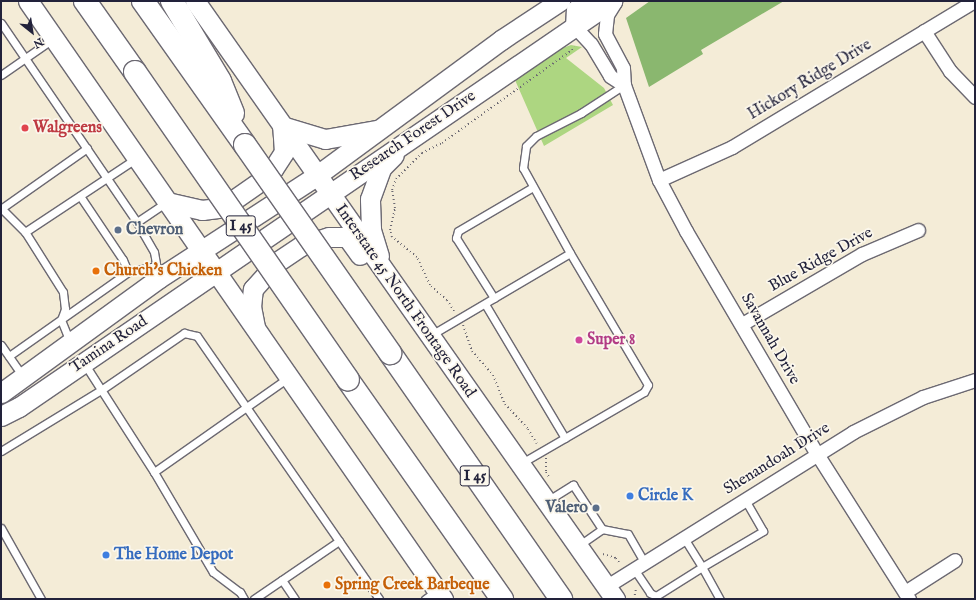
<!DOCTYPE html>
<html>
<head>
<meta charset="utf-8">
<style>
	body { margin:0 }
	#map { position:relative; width:976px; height:600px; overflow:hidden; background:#f4ecd7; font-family:"IM FELL English",serif }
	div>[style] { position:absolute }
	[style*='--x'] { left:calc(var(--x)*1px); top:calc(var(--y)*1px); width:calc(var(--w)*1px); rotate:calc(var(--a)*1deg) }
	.green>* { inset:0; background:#add681 }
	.forest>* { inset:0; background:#8ab76f }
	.path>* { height:2px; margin-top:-1px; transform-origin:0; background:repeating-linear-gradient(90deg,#6c6972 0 1px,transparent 0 4px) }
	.roads { filter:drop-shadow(1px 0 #6c6972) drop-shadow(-1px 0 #6c6972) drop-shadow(0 1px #6c6972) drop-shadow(0 -1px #6c6972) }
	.lane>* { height:7px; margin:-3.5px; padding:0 3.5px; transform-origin:3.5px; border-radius:3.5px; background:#fff }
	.street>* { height:13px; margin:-6.5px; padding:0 6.5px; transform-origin:6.5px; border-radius:6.5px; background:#fff }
	.secondary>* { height:19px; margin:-9.5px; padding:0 9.5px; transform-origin:9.5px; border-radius:9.5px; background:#fff }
	.highway>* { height:22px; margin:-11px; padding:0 11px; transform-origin:11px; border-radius:11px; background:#fff }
	.bridges { filter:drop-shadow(1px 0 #6c6972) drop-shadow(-1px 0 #6c6972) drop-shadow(0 1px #6c6972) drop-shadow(0 -1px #6c6972) }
	.highway-bridge>* { height:22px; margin:-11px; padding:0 11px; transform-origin:11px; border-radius:11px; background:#fff }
	.dots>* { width:11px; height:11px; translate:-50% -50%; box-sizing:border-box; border:2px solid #fbf7ec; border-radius:50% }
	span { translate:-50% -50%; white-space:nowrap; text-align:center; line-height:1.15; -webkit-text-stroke:3.5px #fbf7ec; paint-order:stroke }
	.shield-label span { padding:1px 3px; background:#fbf7ec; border:1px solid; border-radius:3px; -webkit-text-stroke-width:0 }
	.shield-label { font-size:15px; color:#22223b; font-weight:700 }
	.street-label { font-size:16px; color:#22223b }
	.health-label { font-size:16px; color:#be3a42; font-weight:700 }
	.left { translate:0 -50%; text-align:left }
	.service-label { font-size:16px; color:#4e5e75; font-weight:700 }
	.right { translate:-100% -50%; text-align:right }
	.food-label { font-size:16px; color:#c56008; font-weight:700 }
	.hotel-label { font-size:16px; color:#b23c85; font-weight:700 }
	.shop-label { font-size:16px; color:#366cbe; font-weight:700 }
	.frame { position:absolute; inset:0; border:2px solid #22223b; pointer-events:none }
	.north { position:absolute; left:12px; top:12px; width:40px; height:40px; -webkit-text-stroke:3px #fbf7ec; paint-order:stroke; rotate:150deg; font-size:11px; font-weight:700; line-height:16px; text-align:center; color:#22223b }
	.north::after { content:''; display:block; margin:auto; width:14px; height:18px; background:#22223b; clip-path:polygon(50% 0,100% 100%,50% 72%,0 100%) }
</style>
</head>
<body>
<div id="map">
	<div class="green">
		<i style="clip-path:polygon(571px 45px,582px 47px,566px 58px,604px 88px,613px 105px,544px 146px,515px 80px,560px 49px)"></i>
	</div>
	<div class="forest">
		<i style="clip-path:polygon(650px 1px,784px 1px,701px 50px,703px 54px,649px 87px,626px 18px)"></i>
	</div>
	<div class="path">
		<i style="--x:454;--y:311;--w:13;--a:-122"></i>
		<i style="--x:447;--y:300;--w:23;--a:-139"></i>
		<i style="--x:430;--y:285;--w:31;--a:-115"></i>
		<i style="--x:417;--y:257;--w:32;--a:-141"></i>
		<i style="--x:392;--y:237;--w:7;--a:-106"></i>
		<i style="--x:390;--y:230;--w:23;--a:-77"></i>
		<i style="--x:395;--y:208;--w:18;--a:-99"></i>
		<i style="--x:392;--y:190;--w:12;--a:-70"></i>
		<i style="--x:396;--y:179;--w:37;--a:-45"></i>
		<i style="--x:422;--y:153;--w:22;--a:-27"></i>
		<i style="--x:442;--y:143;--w:160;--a:-35.6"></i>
		<i style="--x:572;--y:50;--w:4;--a:-63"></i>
		<i style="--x:463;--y:325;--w:28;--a:71"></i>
		<i style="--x:472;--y:351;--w:32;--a:49"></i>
		<i style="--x:493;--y:375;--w:31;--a:68"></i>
		<i style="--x:505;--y:404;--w:34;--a:47"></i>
		<i style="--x:528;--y:429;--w:17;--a:59"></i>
		<i style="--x:546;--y:458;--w:14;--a:90"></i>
		<i style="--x:546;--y:472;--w:6;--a:59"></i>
		<i style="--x:603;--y:554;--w:14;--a:17"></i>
		<i style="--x:616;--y:558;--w:7;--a:56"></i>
		<i style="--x:634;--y:599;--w:10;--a:-79"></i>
	</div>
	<div class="roads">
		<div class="lane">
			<i style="--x:1;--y:23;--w:241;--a:55.7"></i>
			<i style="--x:1;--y:75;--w:65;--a:-34.9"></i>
			<i style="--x:80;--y:196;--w:77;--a:56.1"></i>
			<i style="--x:123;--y:260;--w:13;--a:67"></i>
			<i style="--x:1;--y:208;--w:34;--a:45"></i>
			<i style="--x:2;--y:208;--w:104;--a:-35.2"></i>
			<i style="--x:570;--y:253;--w:97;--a:-118.9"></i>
			<i style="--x:523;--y:168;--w:22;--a:-82"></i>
			<i style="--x:526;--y:146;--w:14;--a:-45"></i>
			<i style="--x:536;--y:136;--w:51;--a:-27.1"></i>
			<i style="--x:581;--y:113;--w:51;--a:-33.1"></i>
			<i style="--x:157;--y:269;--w:17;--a:-100"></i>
			<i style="--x:154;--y:252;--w:34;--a:-120"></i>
			<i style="--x:137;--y:222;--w:36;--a:-34"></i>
			<i style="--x:494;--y:298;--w:71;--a:-122.3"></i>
			<i style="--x:456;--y:238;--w:7;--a:-74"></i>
			<i style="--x:458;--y:231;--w:87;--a:-30.4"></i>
			<i style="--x:485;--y:304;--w:156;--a:59.2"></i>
			<i style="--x:431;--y:335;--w:161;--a:-30.5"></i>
			<i style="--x:570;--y:253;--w:153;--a:59.4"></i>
			<i style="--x:648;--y:385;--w:8;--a:120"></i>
			<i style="--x:644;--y:392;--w:143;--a:149.9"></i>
			<i style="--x:70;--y:342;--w:24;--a:-112"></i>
			<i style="--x:61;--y:320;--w:12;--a:-70"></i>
			<i style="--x:65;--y:309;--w:17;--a:-97"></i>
			<i style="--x:63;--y:292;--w:71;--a:-122.3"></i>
			<i style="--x:25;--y:232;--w:134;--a:-33.5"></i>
			<i style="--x:1;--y:345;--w:39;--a:55"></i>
			<i style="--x:9;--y:356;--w:146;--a:-35.2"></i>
			<i style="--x:128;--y:272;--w:29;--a:-12"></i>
			<i style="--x:84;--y:363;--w:130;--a:57.3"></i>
			<i style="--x:154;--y:472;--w:165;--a:-35.1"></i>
			<i style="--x:1;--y:451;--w:117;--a:-31.4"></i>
			<i style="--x:101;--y:390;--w:101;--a:-34.5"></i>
			<i style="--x:184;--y:333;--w:13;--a:13"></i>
			<i style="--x:197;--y:336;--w:320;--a:55.3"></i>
			<i style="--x:154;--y:472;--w:116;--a:59.5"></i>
			<i style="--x:213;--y:572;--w:34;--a:37"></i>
			<i style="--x:240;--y:592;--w:8;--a:60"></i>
			<i style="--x:547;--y:501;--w:31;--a:-32"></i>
			<i style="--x:573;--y:485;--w:53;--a:56.6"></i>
			<i style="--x:602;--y:529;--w:26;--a:11"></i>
			<i style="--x:628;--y:534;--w:34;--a:60"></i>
			<i style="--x:1;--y:528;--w:81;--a:60.6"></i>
			<i style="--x:684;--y:538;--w:34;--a:58"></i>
			<i style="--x:702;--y:567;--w:71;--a:-30.5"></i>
			<i style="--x:763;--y:531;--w:36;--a:-120"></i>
			<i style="--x:578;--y:546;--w:29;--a:-35"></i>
			<i style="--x:634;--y:569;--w:29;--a:56"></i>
			<i style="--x:650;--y:593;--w:7;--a:27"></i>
			<i style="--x:656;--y:596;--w:54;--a:-32.2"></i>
			<i style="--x:702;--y:567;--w:37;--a:61"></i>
			<i style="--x:282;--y:580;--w:23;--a:56"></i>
			<i style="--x:254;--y:599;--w:103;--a:-34.3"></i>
			<i style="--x:425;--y:599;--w:14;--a:-36"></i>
		</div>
		<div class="street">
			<i style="--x:615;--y:2;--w:15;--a:122"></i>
			<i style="--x:607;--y:15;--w:19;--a:96"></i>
			<i style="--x:605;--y:34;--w:38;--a:62"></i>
			<i style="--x:623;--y:68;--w:17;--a:87"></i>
			<i style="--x:624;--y:85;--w:101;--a:69.8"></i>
			<i style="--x:659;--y:180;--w:58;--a:62.1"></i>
			<i style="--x:686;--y:231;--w:259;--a:59.6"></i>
			<i style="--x:817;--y:454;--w:172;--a:57.6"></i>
			<i style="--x:575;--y:27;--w:23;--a:47"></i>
			<i style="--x:591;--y:44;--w:37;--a:59"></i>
			<i style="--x:610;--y:76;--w:17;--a:33"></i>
			<i style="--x:924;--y:31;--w:48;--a:57"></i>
			<i style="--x:950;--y:71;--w:36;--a:46"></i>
			<i style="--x:659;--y:180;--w:80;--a:-24.3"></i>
			<i style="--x:732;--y:147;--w:283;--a:-31.1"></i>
			<i style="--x:742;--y:324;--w:139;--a:-30.3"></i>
			<i style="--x:862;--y:254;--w:61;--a:-23.2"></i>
			<i style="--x:607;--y:586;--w:290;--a:-32"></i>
			<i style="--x:853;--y:432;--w:78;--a:-26.6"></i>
			<i style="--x:923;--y:397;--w:55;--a:-18.1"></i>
			<i style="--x:905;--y:592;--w:59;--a:-32.6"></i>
		</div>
		<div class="secondary">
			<i style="--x:28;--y:1;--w:728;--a:55.24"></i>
			<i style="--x:195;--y:1;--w:731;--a:54.92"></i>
			<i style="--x:575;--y:27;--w:17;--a:-87"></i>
			<i style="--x:576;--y:10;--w:14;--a:-39"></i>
			<i style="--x:167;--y:202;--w:36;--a:13"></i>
			<i style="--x:202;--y:210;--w:16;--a:-7"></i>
			<i style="--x:218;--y:208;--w:16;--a:-27"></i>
			<i style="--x:232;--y:201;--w:35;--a:-35"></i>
			<i style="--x:261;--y:181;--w:17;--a:-45"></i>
			<i style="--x:273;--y:169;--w:20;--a:-57"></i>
			<i style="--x:284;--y:152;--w:26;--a:-94"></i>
			<i style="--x:282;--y:126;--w:45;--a:16.8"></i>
			<i style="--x:325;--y:139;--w:53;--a:-9.8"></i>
			<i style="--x:379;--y:256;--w:28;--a:-107"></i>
			<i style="--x:371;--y:229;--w:30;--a:-92"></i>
			<i style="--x:370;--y:199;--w:33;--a:-70"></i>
			<i style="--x:381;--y:168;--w:18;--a:-45"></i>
			<i style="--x:255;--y:327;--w:20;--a:-101"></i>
			<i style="--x:251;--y:307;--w:18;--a:-84"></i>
			<i style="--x:253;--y:289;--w:36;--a:-48"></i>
			<i style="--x:277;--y:262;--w:29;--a:-34"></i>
			<i style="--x:301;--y:246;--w:29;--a:-18"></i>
			<i style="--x:329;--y:237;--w:18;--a:0"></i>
			<i style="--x:347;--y:237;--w:22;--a:54"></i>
			<i style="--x:1;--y:393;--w:195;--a:-36"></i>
			<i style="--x:159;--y:278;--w:187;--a:-33"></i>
			<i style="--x:316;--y:176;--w:230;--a:-36.3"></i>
			<i style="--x:501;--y:40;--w:71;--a:-33.5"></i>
			<i style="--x:1;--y:416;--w:20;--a:-27"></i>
			<i style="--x:19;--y:407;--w:719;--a:-34.4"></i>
		</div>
		<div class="highway">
			<i style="--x:85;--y:1;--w:87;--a:54.8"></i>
			<i style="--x:143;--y:1;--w:176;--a:54.7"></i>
			<i style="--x:172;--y:1;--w:93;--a:59"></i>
			<i style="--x:220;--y:81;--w:35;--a:68"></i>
			<i style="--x:390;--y:353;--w:300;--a:55.2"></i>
			<i style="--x:348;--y:380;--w:268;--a:54.9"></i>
		</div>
	</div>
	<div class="bridges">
		<div class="highway-bridge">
			<i style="--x:135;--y:72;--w:374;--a:55.3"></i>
			<i style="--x:245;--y:145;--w:254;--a:55.1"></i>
		</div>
	</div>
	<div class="dots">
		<i style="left:25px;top:128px;background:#e0444e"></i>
		<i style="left:118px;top:230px;background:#5c6f8a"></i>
		<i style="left:96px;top:271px;background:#e8710a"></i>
		<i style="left:579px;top:340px;background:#d1479c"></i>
		<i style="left:630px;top:496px;background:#3f7fe0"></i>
		<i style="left:596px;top:508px;background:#5c6f8a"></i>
		<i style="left:106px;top:555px;background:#3f7fe0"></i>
		<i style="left:327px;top:585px;background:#e8710a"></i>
	</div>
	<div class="shield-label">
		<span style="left:241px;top:226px">I 45</span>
		<span style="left:475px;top:476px">I 45</span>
	</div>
	<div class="street-label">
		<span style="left:810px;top:80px;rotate:-31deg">Hickory Ridge Drive</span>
		<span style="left:413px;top:136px;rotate:-34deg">Research Forest Drive</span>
		<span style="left:821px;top:260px;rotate:-29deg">Blue Ridge Drive</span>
		<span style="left:405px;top:301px;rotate:55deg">Interstate 45 North Frontage Road</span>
		<span style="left:770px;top:339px;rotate:60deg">Savannah Drive</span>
		<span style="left:109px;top:345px;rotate:-34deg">Tamina Road</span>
		<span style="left:777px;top:459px;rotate:-32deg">Shenandoah Drive</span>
	</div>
	<div class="health-label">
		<span class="left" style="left:33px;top:128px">Walgreens</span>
	</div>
	<div class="service-label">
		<span class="left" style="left:126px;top:230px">Chevron</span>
		<span class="right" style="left:588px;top:508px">Valero</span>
	</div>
	<div class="food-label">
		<span class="left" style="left:104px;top:271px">Church's Chicken</span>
		<span class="left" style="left:335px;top:585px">Spring Creek Barbeque</span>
	</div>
	<div class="hotel-label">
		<span class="left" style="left:587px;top:340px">Super 8</span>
	</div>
	<div class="shop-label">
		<span class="left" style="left:638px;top:496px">Circle K</span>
		<span class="left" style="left:114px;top:555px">The Home Depot</span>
	</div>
	<div class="frame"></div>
	<div class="north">N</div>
</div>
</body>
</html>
